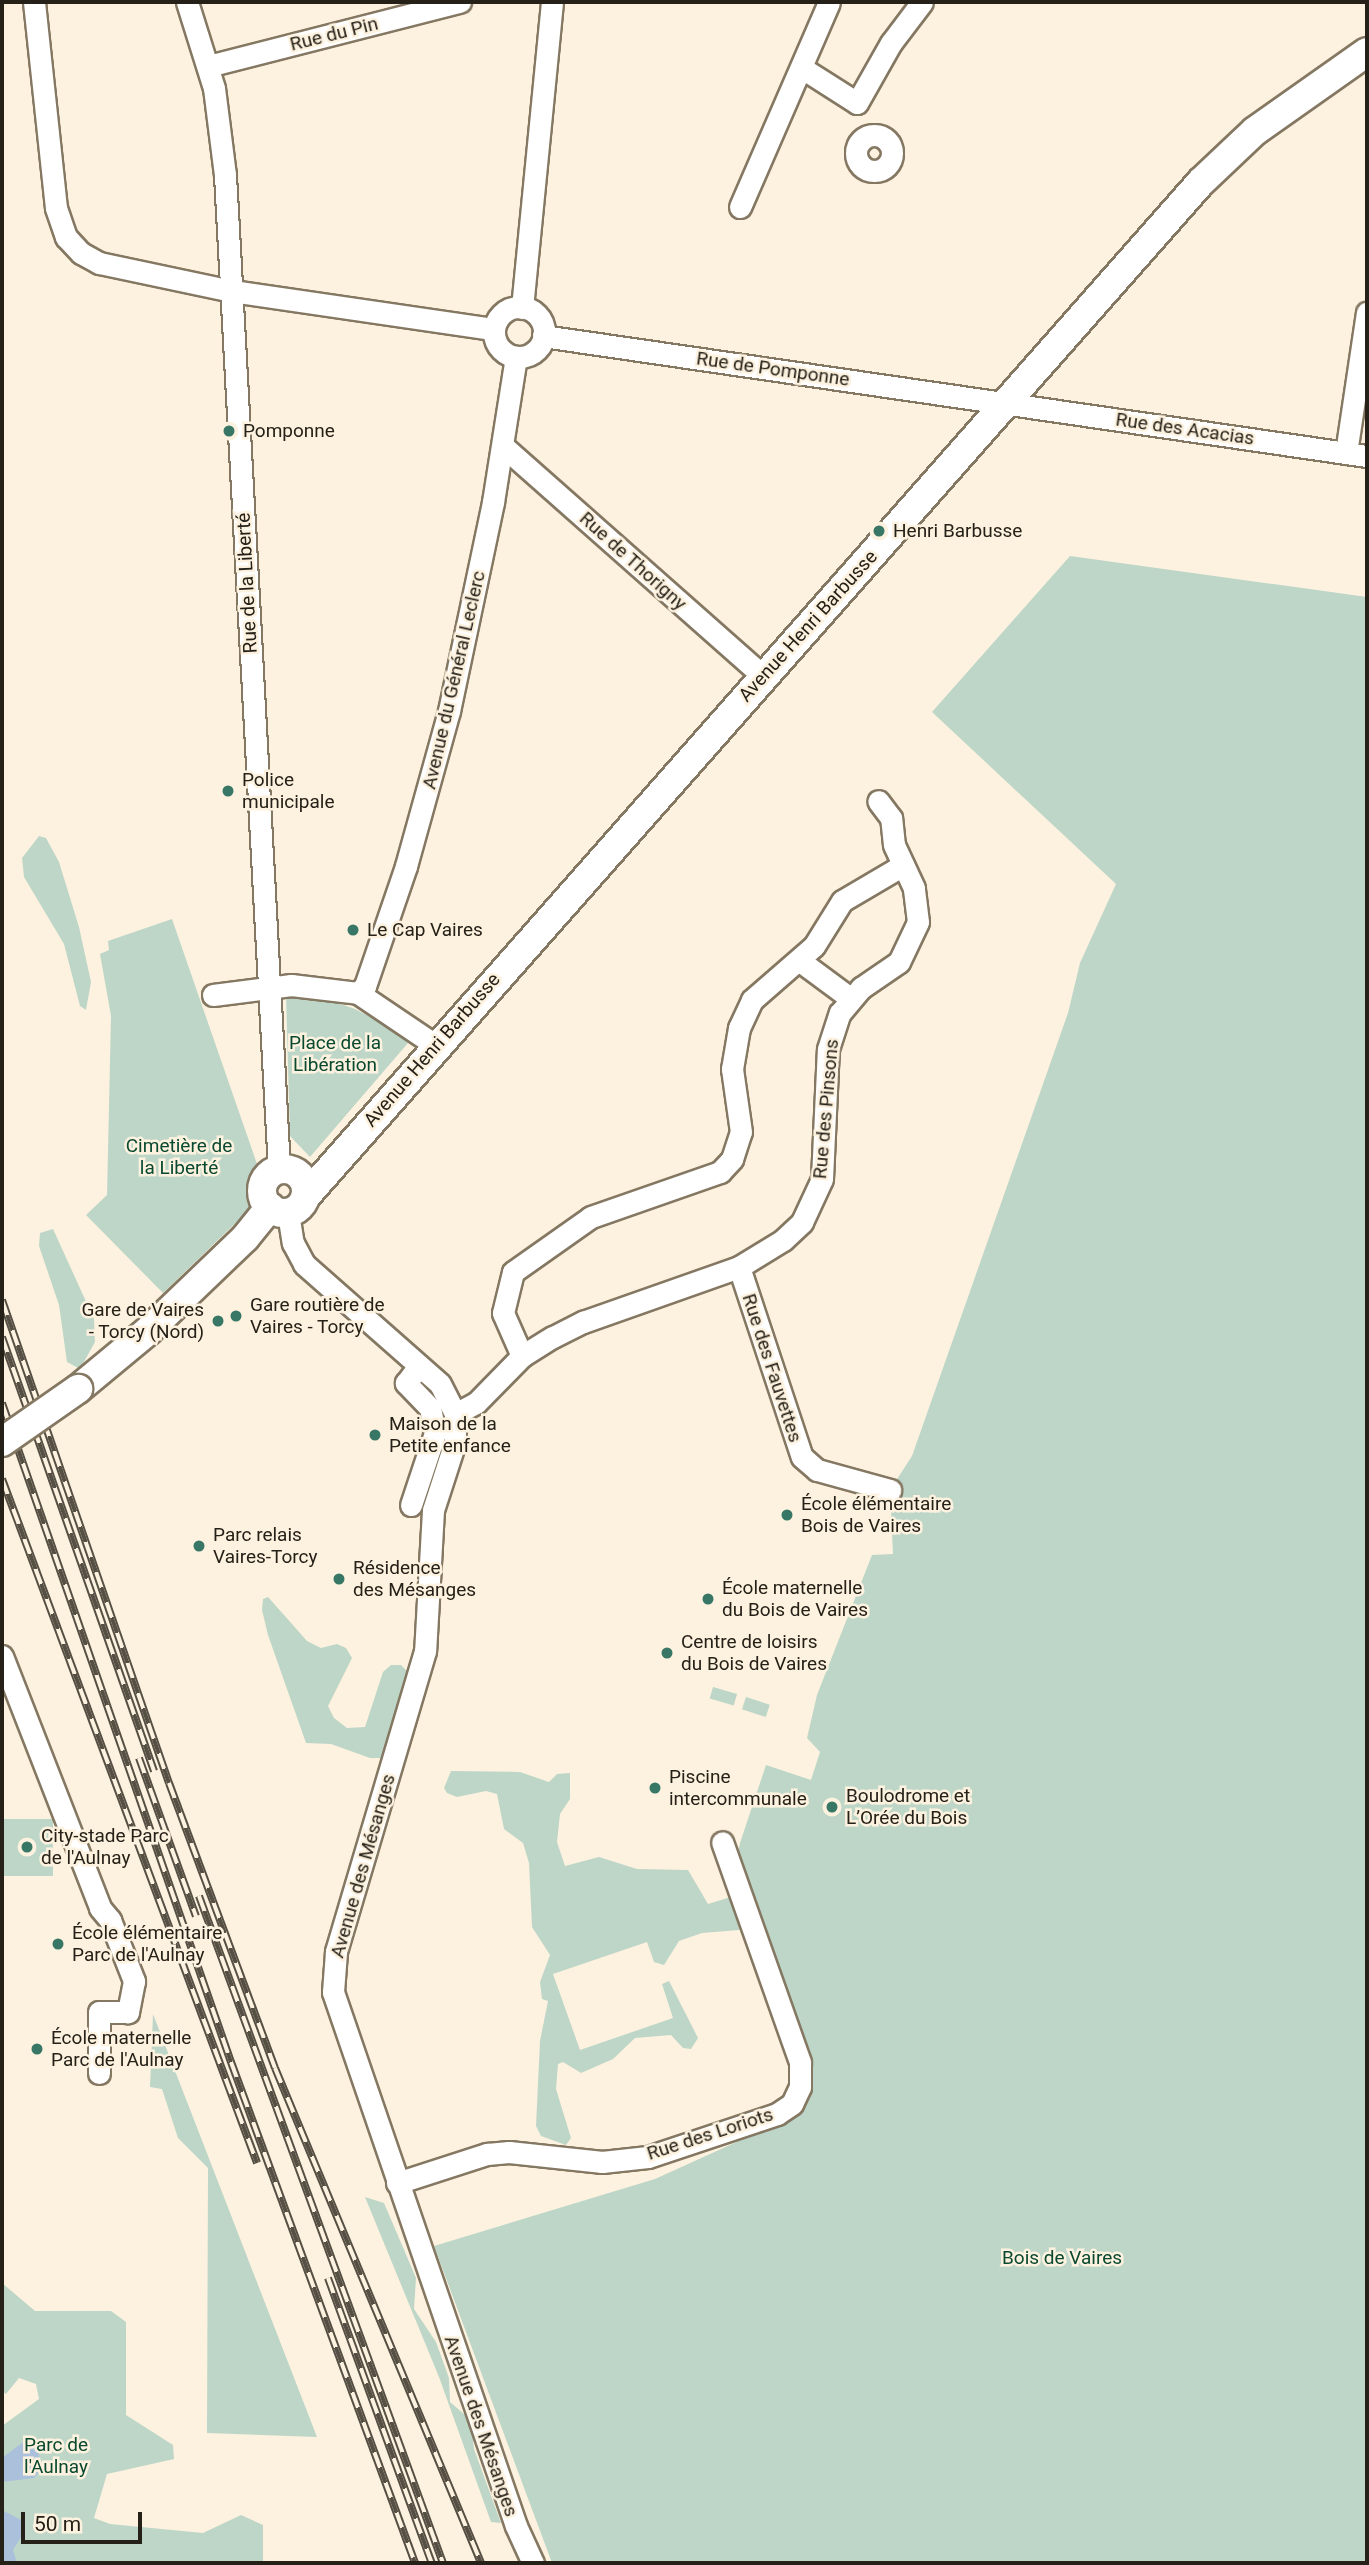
<!DOCTYPE html>
<html>
<head>
<meta charset="utf-8">
<style>
	body { margin:0 }
	#map { position:relative; width:1369px; height:2565px; overflow:hidden; background:#fdf2df; font-family:Roboto,sans-serif }
	div>[style] { position:absolute }
	[style*='--x'] { left:calc(var(--x)*1px); top:calc(var(--y)*1px); width:calc(var(--w)*1px); rotate:calc(var(--a)*1deg) }
	.green>* { inset:0; background:#bdd6c8; transform-origin:0 0 }
	.water>* { inset:0; background:#abc0db }
	.roads { filter:drop-shadow(2px 0 #857862) drop-shadow(-2px 0 #857862) drop-shadow(0 2px #857862) drop-shadow(0 -2px #857862) }
	.minor>* { height:21px; margin:-10.5px; padding:0 10.5px; transform-origin:10.5px; border-radius:10.5px; background:#fff }
	.minor>.ring { margin:-10.5px; padding:0; box-sizing:content-box; background:none; border:21px solid #fff; border-radius:50% }
	.major>* { height:28px; margin:-14px; padding:0 14px; transform-origin:14px; border-radius:14px; background:#fff }
	.major>.ring { margin:-14px; padding:0; box-sizing:content-box; background:none; border:28px solid #fff; border-radius:50% }
	.rail>* { height:8px; margin-top:-4px; transform-origin:0; background:repeating-linear-gradient(90deg,#fdf2df 0 16px,#554f44 0 32px); box-sizing:border-box; border-block:2px solid #554f44 }
	.bridges { filter:drop-shadow(2px 0 #857862) drop-shadow(-2px 0 #857862) drop-shadow(0 2px #857862) drop-shadow(0 -2px #857862) }
	.major-bridge>* { height:28px; margin:-14px; padding:0 14px; transform-origin:14px; border-radius:14px; background:#fff }
	.dots>* { width:19px; height:19px; translate:-50% -50%; box-sizing:border-box; border:4px solid #fdf2df; border-radius:50% }
	span { translate:-50% -50%; white-space:nowrap; text-align:center; line-height:1.15; -webkit-text-stroke:5px #fdf2df; paint-order:stroke }
	.street-label { font-size:19px; color:#262118 }
	.poi-label { font-size:19px; color:#262118 }
	.left { translate:0 -50%; text-align:left }
	.right { translate:-100% -50%; text-align:right }
	.park-label { font-size:19px; color:#084930 }
	.frame { position:absolute; inset:0; border:4px solid #262118; pointer-events:none }
	.scale { position:absolute; left:21px; top:2512px; width:121px; height:32px; box-sizing:border-box; border:4px solid #262118; border-top:0; padding-left:9px; font-size:21px; line-height:24px; white-space:nowrap; color:#262118; -webkit-text-stroke:5px #fdf2df; paint-order:stroke }
</style>
</head>
<body>
<div id="map">
	<div class="green">
		<i style="clip-path:polygon(1070px 556px,1367px 597px,1367px 2563px,552px 2563px,434px 2246px,655px 2179px,785px 2120px,808px 2061px,737px 1857px,740px 1843px,766px 1765px,811px 1780px,820px 1752px,807px 1738px,817px 1695px,872px 1555px,893px 1554px,890px 1490px,912px 1456px,1068px 1013px,1080px 963px,1116px 884px,932px 712px)"></i>
		<i style="clip-path:polygon(39px 836px,46px 838px,59px 862px,79px 927px,91px 982px,86px 1010px,80px 1006px,64px 944px,24px 877px,22px 858px)"></i>
		<i style="clip-path:polygon(172px 919px,257px 1164px,247px 1183px,250px 1209px,163px 1293px,86px 1215px,107px 1195px,111px 1016px,100px 954px,109px 950px,108px 941px)"></i>
		<i style="clip-path:polygon(286px 995px,326px 999px,355px 1009px,396px 1030px,408px 1043px,310px 1157px,290px 1136px)"></i>
		<i style="clip-path:polygon(53px 1229px,94px 1319px,95px 1342px,80px 1369px,67px 1362px,59px 1305px,39px 1246px,40px 1233px)"></i>
		<i style="clip-path:polygon(268px 1597px,307px 1641px,321px 1648px,337px 1644px,346px 1648px,352px 1658px,328px 1706px,334px 1718px,347px 1728px,365px 1727px,383px 1672px,391px 1665px,401px 1665px,408px 1672px,387px 1758px,370px 1758px,331px 1744px,306px 1743px,268px 1635px,262px 1610px,263px 1599px)"></i>
		<i style="left:713px;top:1687px;width:25px;height:12px;rotate:16deg"></i>
		<i style="left:746px;top:1697px;width:25px;height:13px;rotate:18deg"></i>
		<i style="clip-path:polygon(451px 1771px,520px 1772px,549px 1782px,557px 1774px,570px 1773px,570px 1799px,560px 1814px,557px 1842px,565px 1866px,599px 1857px,637px 1869px,688px 1870px,708px 1904px,734px 1896px,743px 1922px,739px 1930px,702px 1933px,679px 1941px,664px 1965px,654px 1962px,647px 1942px,553px 1974px,580px 2050px,673px 2018px,662px 1984px,669px 1981px,698px 2038px,691px 2049px,683px 2048px,671px 2035px,635px 2038px,613px 2059px,581px 2073px,563px 2062px,558px 2064px,556px 2089px,571px 2138px,566px 2145px,541px 2136px,536px 2126px,540px 2041px,548px 2001px,542px 1999px,540px 1982px,550px 1955px,532px 1927px,529px 1863px,523px 1843px,504px 1829px,497px 1794px,486px 1791px,457px 1797px,447px 1793px,444px 1788px)"></i>
		<i style="left:2px;top:1819px;width:51px;height:57px"></i>
		<i style="clip-path:polygon(153px 2014px,317px 2437px,207px 2433px,208px 2168px,178px 2138px,162px 2089px,150px 2087px)"></i>
		<i style="clip-path:polygon(365px 2197px,384px 2203px,402px 2245px,416px 2278px,414px 2309px,436px 2342px,449px 2378px,450px 2402px,471px 2420px,474px 2449px,501px 2523px,491px 2522px,439px 2377px)"></i>
		<i style="clip-path:polygon(2px 2283px,35px 2311px,111px 2311px,126px 2322px,126px 2415px,173px 2445px,174px 2459px,107px 2474px,94px 2518px,110px 2524px,203px 2533px,241px 2515px,263px 2525px,263px 2563px,2px 2563px,2px 2426px,39px 2399px,36px 2384px,19px 2378px,6px 2394px,2px 2391px)"></i>
	</div>
	<div class="water">
		<i style="clip-path:polygon(22px 2443px,38px 2451px,42px 2468px,34px 2478px,2px 2482px,2px 2458px)"></i>
		<i style="clip-path:polygon(2px 2510px,23px 2521px,23px 2534px,13px 2550px,17px 2563px,2px 2563px)"></i>
	</div>
	<div class="roads">
		<div class="minor">
			<i style="--x:34;--y:2;--w:207;--a:83.9"></i>
			<i style="--x:56;--y:208;--w:31;--a:71"></i>
			<i style="--x:66;--y:237;--w:22;--a:47"></i>
			<i style="--x:81;--y:253;--w:21;--a:29"></i>
			<i style="--x:99;--y:263;--w:136;--a:11.9"></i>
			<i style="--x:232;--y:291;--w:265;--a:8.3"></i>
			<i style="--x:187;--y:2;--w:90;--a:72.6"></i>
			<i style="--x:214;--y:88;--w:88;--a:82.8"></i>
			<i style="--x:225;--y:175;--w:996;--a:86.89"></i>
			<i style="--x:208;--y:66;--w:260;--a:-14.3"></i>
			<i style="--x:802;--y:68;--w:65;--a:32.5"></i>
			<i style="--x:857;--y:103;--w:69;--a:-60.5"></i>
			<i style="--x:891;--y:43;--w:51;--a:-52.9"></i>
			<i class="ring" style="left:856px;top:135px;width:15px;height:15px"></i>
			<i style="--x:740;--y:207;--w:223;--a:-66.5"></i>
			<i class="ring" style="left:494px;top:307px;width:29px;height:29px"></i>
			<i style="--x:522;--y:308;--w:307;--a:-84.4"></i>
			<i style="--x:543;--y:336;--w:833;--a:8.29"></i>
			<i style="--x:503;--y:446;--w:347;--a:41.5"></i>
			<i style="--x:1346;--y:453;--w:142;--a:-81.5"></i>
			<i style="--x:800;--y:961;--w:62;--a:36.5"></i>
			<i style="--x:358;--y:993;--w:10;--a:-45"></i>
			<i style="--x:365;--y:986;--w:127;--a:-71.1"></i>
			<i style="--x:406;--y:866;--w:161;--a:-74.5"></i>
			<i style="--x:449;--y:711;--w:214;--a:-78.1"></i>
			<i style="--x:493;--y:502;--w:147;--a:-81"></i>
			<i style="--x:213;--y:995;--w:79;--a:-7.3"></i>
			<i style="--x:291;--y:985;--w:67;--a:6.8"></i>
			<i style="--x:358;--y:993;--w:93;--a:34"></i>
			<i style="--x:288;--y:1213;--w:30;--a:81"></i>
			<i style="--x:293;--y:1243;--w:24;--a:62"></i>
			<i style="--x:304;--y:1264;--w:181;--a:41.4"></i>
			<i style="--x:440;--y:1384;--w:34;--a:63"></i>
			<i style="--x:455;--y:1414;--w:28;--a:90"></i>
			<i style="--x:455;--y:1442;--w:71;--a:107.9"></i>
			<i style="--x:433;--y:1510;--w:141;--a:93.2"></i>
			<i style="--x:425;--y:1651;--w:314;--a:106.5"></i>
			<i style="--x:336;--y:1952;--w:40;--a:94.3"></i>
			<i style="--x:333;--y:1992;--w:564;--a:71.08"></i>
			<i style="--x:516;--y:2526;--w:41;--a:65.3"></i>
			<i style="--x:739;--y:1267;--w:200;--a:71.7"></i>
			<i style="--x:802;--y:1457;--w:20;--a:41"></i>
			<i style="--x:817;--y:1470;--w:76;--a:15.3"></i>
			<i style="--x:522;--y:1356;--w:47;--a:-113.8"></i>
			<i style="--x:503;--y:1313;--w:42;--a:-76.3"></i>
			<i style="--x:513;--y:1272;--w:95;--a:-35.2"></i>
			<i style="--x:591;--y:1217;--w:137;--a:-19.2"></i>
			<i style="--x:720;--y:1172;--w:18;--a:-47"></i>
			<i style="--x:732;--y:1159;--w:28;--a:-72"></i>
			<i style="--x:741;--y:1132;--w:64;--a:-98.1"></i>
			<i style="--x:732;--y:1069;--w:42;--a:-80.3"></i>
			<i style="--x:739;--y:1028;--w:31;--a:-65"></i>
			<i style="--x:752;--y:1000;--w:82;--a:-41.1"></i>
			<i style="--x:814;--y:946;--w:53;--a:-58.1"></i>
			<i style="--x:842;--y:901;--w:71;--a:-30.5"></i>
			<i style="--x:455;--y:1414;--w:24;--a:-28"></i>
			<i style="--x:476;--y:1403;--w:66;--a:-45.6"></i>
			<i style="--x:522;--y:1356;--w:36;--a:-32"></i>
			<i style="--x:553;--y:1337;--w:34;--a:-27"></i>
			<i style="--x:583;--y:1322;--w:165;--a:-19.4"></i>
			<i style="--x:739;--y:1267;--w:52;--a:-31.5"></i>
			<i style="--x:783;--y:1240;--w:26;--a:-43"></i>
			<i style="--x:802;--y:1222;--w:47;--a:-65.1"></i>
			<i style="--x:822;--y:1179;--w:130;--a:-87.4"></i>
			<i style="--x:828;--y:1049;--w:38;--a:-72"></i>
			<i style="--x:840;--y:1013;--w:33;--a:-50"></i>
			<i style="--x:861;--y:988;--w:46;--a:-34.4"></i>
			<i style="--x:899;--y:962;--w:44;--a:-64.6"></i>
			<i style="--x:918;--y:922;--w:34;--a:-97"></i>
			<i style="--x:914;--y:888;--w:47;--a:-114.9"></i>
			<i style="--x:894;--y:845;--w:27;--a:-96"></i>
			<i style="--x:891;--y:818;--w:21;--a:-127"></i>
			<i style="--x:411;--y:1505;--w:76;--a:-71.6"></i>
			<i style="--x:435;--y:1433;--w:25;--a:-101"></i>
			<i style="--x:430;--y:1408;--w:35;--a:-134"></i>
			<i style="--x:406;--y:1383;--w:21;--a:-53"></i>
			<i style="--x:2;--y:1656;--w:270;--a:68.7"></i>
			<i style="--x:100;--y:1908;--w:16;--a:50"></i>
			<i style="--x:110;--y:1920;--w:66;--a:68.5"></i>
			<i style="--x:134;--y:1981;--w:32;--a:101"></i>
			<i style="--x:128;--y:2012;--w:29;--a:180"></i>
			<i style="--x:99;--y:2012;--w:61;--a:90"></i>
			<i style="--x:397;--y:2183;--w:95;--a:-17.9"></i>
			<i style="--x:487;--y:2154;--w:22;--a:-5"></i>
			<i style="--x:509;--y:2152;--w:94;--a:6.1"></i>
			<i style="--x:602;--y:2162;--w:46;--a:-6.2"></i>
			<i style="--x:648;--y:2157;--w:136;--a:-18.4"></i>
			<i style="--x:777;--y:2114;--w:18;--a:-34"></i>
			<i style="--x:792;--y:2104;--w:19;--a:-65"></i>
			<i style="--x:800;--y:2087;--w:25;--a:-90"></i>
			<i style="--x:800;--y:2062;--w:233;--a:-109.5"></i>
		</div>
		<div class="major">
			<i class="ring" style="left:262px;top:1169px;width:16px;height:16px"></i>
			<i style="--x:306;--y:1196;--w:1352;--a:-48.57"></i>
			<i style="--x:1201;--y:182;--w:74;--a:-43.4"></i>
			<i style="--x:1255;--y:131;--w:137;--a:-35.2"></i>
			<i style="--x:78;--y:1389;--w:91;--a:-39.6"></i>
			<i style="--x:148;--y:1331;--w:134;--a:-43.8"></i>
			<i style="--x:245;--y:1238;--w:40;--a:-51"></i>
		</div>
	</div>
	<div class="rail">
		<i style="--x:2;--y:1300;--w:511;--a:70.93"></i>
		<i style="--x:169;--y:1783;--w:304;--a:69.6"></i>
		<i style="--x:275;--y:2068;--w:536;--a:67.4"></i>
		<i style="--x:2;--y:1337;--w:460;--a:70.7"></i>
		<i style="--x:2;--y:1403;--w:698;--a:70.84"></i>
		<i style="--x:231;--y:2062;--w:534;--a:69.83"></i>
		<i style="--x:2;--y:1479;--w:730;--a:69.55"></i>
		<i style="--x:139;--y:1758;--w:168;--a:70.2"></i>
		<i style="--x:199;--y:1896;--w:710;--a:69.91"></i>
		<i style="--x:328;--y:2278;--w:303;--a:70"></i>
	</div>
	<div class="bridges">
		<div class="major-bridge">
			<i style="--x:2;--y:1442;--w:93;--a:-34.9"></i>
		</div>
	</div>
	<div class="dots">
		<i style="left:229px;top:431px;background:#387765"></i>
		<i style="left:879px;top:531px;background:#387765"></i>
		<i style="left:228px;top:791px;background:#387765"></i>
		<i style="left:353px;top:930px;background:#387765"></i>
		<i style="left:236px;top:1316px;background:#387765"></i>
		<i style="left:218px;top:1321px;background:#387765"></i>
		<i style="left:375px;top:1435px;background:#387765"></i>
		<i style="left:787px;top:1515px;background:#387765"></i>
		<i style="left:199px;top:1546px;background:#387765"></i>
		<i style="left:339px;top:1579px;background:#387765"></i>
		<i style="left:708px;top:1599px;background:#387765"></i>
		<i style="left:667px;top:1653px;background:#387765"></i>
		<i style="left:655px;top:1788px;background:#387765"></i>
		<i style="left:832px;top:1807px;background:#387765"></i>
		<i style="left:27px;top:1847px;background:#387765"></i>
		<i style="left:58px;top:1944px;background:#387765"></i>
		<i style="left:37px;top:2049px;background:#387765"></i>
	</div>
	<div class="street-label">
		<span style="left:334px;top:34px;rotate:-14deg">Rue du Pin</span>
		<span style="left:773px;top:369px;rotate:8deg">Rue de Pomponne</span>
		<span style="left:1185px;top:429px;rotate:8deg">Rue des Acacias</span>
		<span style="left:633px;top:561px;rotate:42deg">Rue de Thorigny</span>
		<span style="left:247px;top:583px;rotate:-93deg">Rue de la Liberté</span>
		<span style="left:808px;top:626px;rotate:-48deg">Avenue Henri Barbusse</span>
		<span style="left:454px;top:680px;rotate:-77deg">Avenue du Général Leclerc</span>
		<span style="left:432px;top:1050px;rotate:-49deg">Avenue Henri Barbusse</span>
		<span style="left:826px;top:1109px;rotate:-85deg">Rue des Pinsons</span>
		<span style="left:772px;top:1368px;rotate:72deg">Rue des Fauvettes</span>
		<span style="left:363px;top:1866px;rotate:-74deg">Avenue des Mésanges</span>
		<span style="left:710px;top:2134px;rotate:-18deg">Rue des Loriots</span>
		<span style="left:481px;top:2426px;rotate:71deg">Avenue des Mésanges</span>
	</div>
	<div class="poi-label">
		<span class="left" style="left:243px;top:431px">Pomponne</span>
		<span class="left" style="left:893px;top:531px">Henri Barbusse</span>
		<span class="left" style="left:242px;top:791px">Police<br>municipale</span>
		<span class="left" style="left:367px;top:930px">Le Cap Vaires</span>
		<span class="left" style="left:250px;top:1316px">Gare routière de<br>Vaires - Torcy</span>
		<span class="right" style="left:204px;top:1321px">Gare de Vaires<br>- Torcy (Nord)</span>
		<span class="left" style="left:389px;top:1435px">Maison de la<br>Petite enfance</span>
		<span class="left" style="left:801px;top:1515px">École élémentaire<br>Bois de Vaires</span>
		<span class="left" style="left:213px;top:1546px">Parc relais<br>Vaires-Torcy</span>
		<span class="left" style="left:353px;top:1579px">Résidence<br>des Mésanges</span>
		<span class="left" style="left:722px;top:1599px">École maternelle<br>du Bois de Vaires</span>
		<span class="left" style="left:681px;top:1653px">Centre de loisirs<br>du Bois de Vaires</span>
		<span class="left" style="left:669px;top:1788px">Piscine<br>intercommunale</span>
		<span class="left" style="left:846px;top:1807px">Boulodrome et<br>L’Orée du Bois</span>
		<span class="left" style="left:41px;top:1847px">City-stade Parc<br>de l'Aulnay</span>
		<span class="left" style="left:72px;top:1944px">École élémentaire<br>Parc de l'Aulnay</span>
		<span class="left" style="left:51px;top:2049px">École maternelle<br>Parc de l'Aulnay</span>
	</div>
	<div class="park-label">
		<span style="left:335px;top:1054px">Place de la<br>Libération</span>
		<span style="left:179px;top:1157px">Cimetière de<br>la Liberté</span>
		<span style="left:1062px;top:2258px">Bois de Vaires</span>
		<span style="left:56px;top:2456px">Parc de<br>l'Aulnay</span>
	</div>
	<div class="frame"></div>
	<div class="scale">50 m</div>
</div>
</body>
</html>
